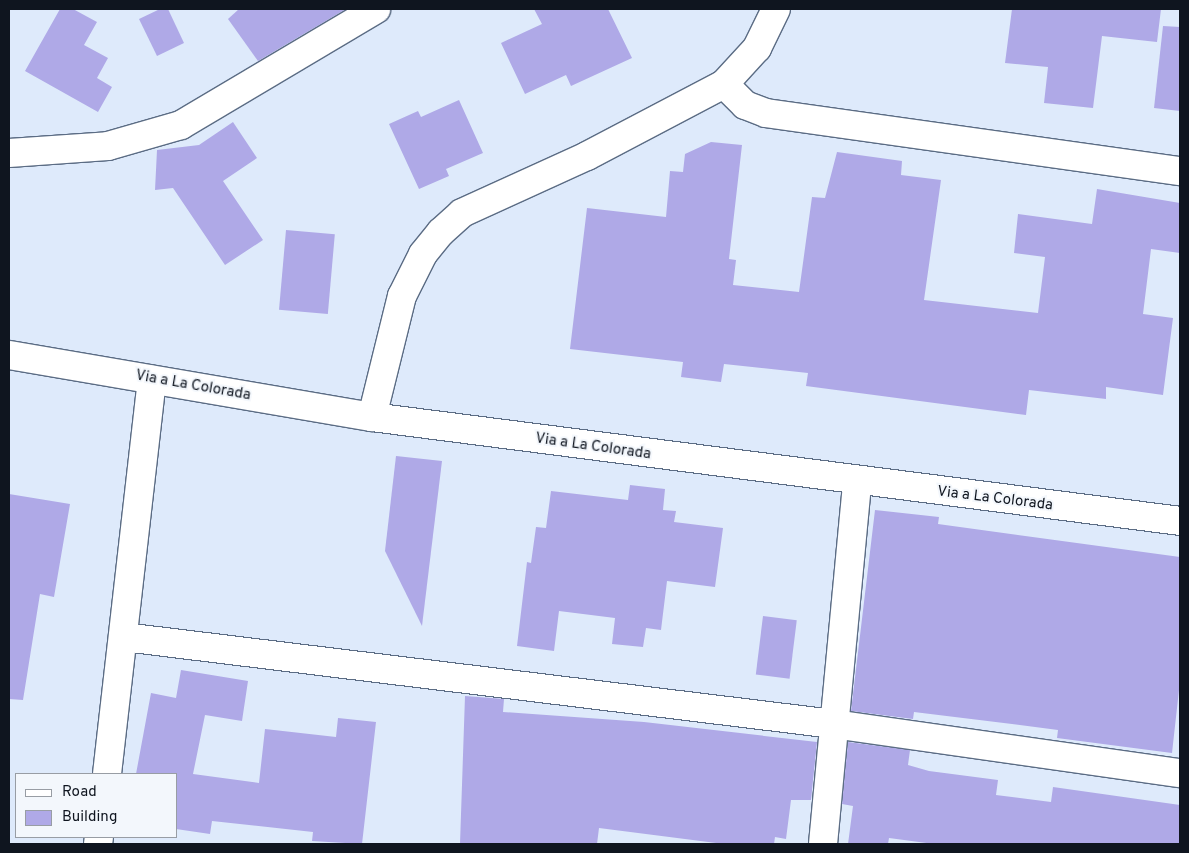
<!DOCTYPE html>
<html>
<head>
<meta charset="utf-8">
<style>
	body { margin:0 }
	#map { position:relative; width:1189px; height:853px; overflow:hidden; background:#deeafb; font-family:Overpass,sans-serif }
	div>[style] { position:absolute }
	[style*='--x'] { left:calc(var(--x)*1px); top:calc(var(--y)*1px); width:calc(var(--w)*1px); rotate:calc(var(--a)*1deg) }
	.building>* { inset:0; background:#afa9e7; transform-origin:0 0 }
	.roads { filter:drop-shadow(1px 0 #5b6c84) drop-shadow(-1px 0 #5b6c84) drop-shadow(0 1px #5b6c84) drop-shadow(0 -1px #5b6c84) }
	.minor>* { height:28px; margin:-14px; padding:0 14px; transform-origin:14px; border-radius:14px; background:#fff }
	span { translate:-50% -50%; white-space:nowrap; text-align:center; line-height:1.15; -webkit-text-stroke:4px #f3f7fc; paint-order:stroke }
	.street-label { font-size:15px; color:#0f151f }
	.frame { position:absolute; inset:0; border:10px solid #0f151f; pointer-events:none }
	.legend { position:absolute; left:15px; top:773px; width:162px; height:65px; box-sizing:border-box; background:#f3f7fc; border:1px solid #989da4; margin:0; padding:6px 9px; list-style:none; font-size:15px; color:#0f151f }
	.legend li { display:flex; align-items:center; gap:10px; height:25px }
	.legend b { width:25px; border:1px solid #989da4 }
</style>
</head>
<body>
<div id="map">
	<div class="building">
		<i style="clip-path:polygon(60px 9px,73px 9px,97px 22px,84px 45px,108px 58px,97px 78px,112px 87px,98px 112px,25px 71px)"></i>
		<i style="clip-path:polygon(160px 9px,168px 9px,184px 43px,157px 56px,139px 19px)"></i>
		<i style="clip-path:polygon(239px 9px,346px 9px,258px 61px,228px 19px)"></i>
		<i style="clip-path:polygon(534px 9px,608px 9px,632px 58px,571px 86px,566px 75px,525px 94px,501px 43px,542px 24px)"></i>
		<i style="clip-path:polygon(1012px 9px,1161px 9px,1157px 42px,1102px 36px,1093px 108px,1044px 103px,1048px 67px,1005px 63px)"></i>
		<i style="clip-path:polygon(1163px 26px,1180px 27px,1180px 111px,1154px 108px)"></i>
		<i style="clip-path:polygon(459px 100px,483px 153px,446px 169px,449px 176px,419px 189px,389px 124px,418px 111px,421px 117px)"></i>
		<i style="clip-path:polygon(233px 122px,257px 158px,223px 181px,263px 240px,225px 265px,173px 188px,155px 190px,157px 150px,199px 145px)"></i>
		<i style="clip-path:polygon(711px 142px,742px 145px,729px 259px,736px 260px,733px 285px,799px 292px,812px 197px,825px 198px,837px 152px,902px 161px,901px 175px,941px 180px,924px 300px,1038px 313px,1045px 257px,1014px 253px,1018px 214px,1092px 224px,1097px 189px,1180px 203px,1180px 253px,1151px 249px,1143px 314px,1173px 318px,1163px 395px,1106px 387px,1106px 399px,1029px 390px,1026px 415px,806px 386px,808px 373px,724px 364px,721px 382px,681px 377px,683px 362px,570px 349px,587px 208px,666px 217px,670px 171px,683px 172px,685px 154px)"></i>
		<i style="left:286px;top:230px;width:49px;height:80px;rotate:5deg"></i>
		<i style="clip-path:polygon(396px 456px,442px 461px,422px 626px,385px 551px)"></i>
		<i style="clip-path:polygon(630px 485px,665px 489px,663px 510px,676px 511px,674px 522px,723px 528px,715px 587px,667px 581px,661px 630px,646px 628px,643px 647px,612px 644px,615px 618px,559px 611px,554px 651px,517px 646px,527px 562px,531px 563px,536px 527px,546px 528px,551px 491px,628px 500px)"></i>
		<i style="clip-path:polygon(9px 494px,70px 504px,54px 597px,40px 594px,23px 700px,9px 699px)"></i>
		<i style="clip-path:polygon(875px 510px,939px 517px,938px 524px,1180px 557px,1180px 681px,1172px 753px,1057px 738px,1058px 730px,1012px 724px,914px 712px,913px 719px,851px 711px)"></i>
		<i style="left:763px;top:616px;width:34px;height:59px;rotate:7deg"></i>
		<i style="clip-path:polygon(181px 670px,248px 681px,242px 721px,205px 715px,193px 774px,259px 783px,265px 729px,336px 737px,338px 718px,376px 722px,362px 844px,312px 841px,313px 832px,212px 821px,210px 834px,176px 829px,176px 774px,136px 774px,151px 693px,176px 698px)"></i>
		<i style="clip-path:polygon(465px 696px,504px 699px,503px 712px,644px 722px,817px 742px,811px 800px,791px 800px,786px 839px,775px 837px,774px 844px,724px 844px,599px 828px,597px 844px,460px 844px)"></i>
		<i style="clip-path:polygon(848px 742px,910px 750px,908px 765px,929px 771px,998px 780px,996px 795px,1051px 802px,1053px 787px,1180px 805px,1180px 844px,934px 844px,889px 838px,888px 844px,848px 844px,853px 806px,842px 804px)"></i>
	</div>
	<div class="roads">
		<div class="minor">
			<i style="--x:724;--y:84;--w:30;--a:45"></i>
			<i style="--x:745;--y:105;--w:22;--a:21"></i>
			<i style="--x:766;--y:113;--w:418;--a:8"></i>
			<i style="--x:9;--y:153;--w:99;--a:-4"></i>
			<i style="--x:108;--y:146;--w:76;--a:-16"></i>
			<i style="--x:181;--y:125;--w:227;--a:-30.7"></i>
			<i style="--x:9;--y:355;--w:368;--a:9.7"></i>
			<i style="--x:372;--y:417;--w:815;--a:7.33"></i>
			<i style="--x:372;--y:417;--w:125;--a:-76.1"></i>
			<i style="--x:402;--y:296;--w:47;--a:-63.4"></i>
			<i style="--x:423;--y:254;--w:28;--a:-51"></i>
			<i style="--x:441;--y:232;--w:28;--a:-42"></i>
			<i style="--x:462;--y:213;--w:137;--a:-24.5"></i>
			<i style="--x:587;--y:156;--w:155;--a:-27.7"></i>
			<i style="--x:724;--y:84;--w:49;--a:-47.5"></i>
			<i style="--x:757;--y:48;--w:43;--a:-64"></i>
			<i style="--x:124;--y:637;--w:715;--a:6.99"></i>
			<i style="--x:834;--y:724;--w:349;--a:8.1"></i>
			<i style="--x:107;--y:774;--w:397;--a:-83.5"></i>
			<i style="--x:98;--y:844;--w:7;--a:-82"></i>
			<i style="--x:823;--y:844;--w:363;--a:-84.6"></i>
		</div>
	</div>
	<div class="street-label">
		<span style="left:193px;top:386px;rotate:10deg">Via a La Colorada</span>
		<span style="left:593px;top:447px;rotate:8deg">Via a La Colorada</span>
		<span style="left:995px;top:499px;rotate:7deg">Via a La Colorada</span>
	</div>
	<div class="frame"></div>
	<ul class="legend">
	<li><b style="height:6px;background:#fff"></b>Road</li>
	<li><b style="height:14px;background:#afa9e7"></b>Building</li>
	</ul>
</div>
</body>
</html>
